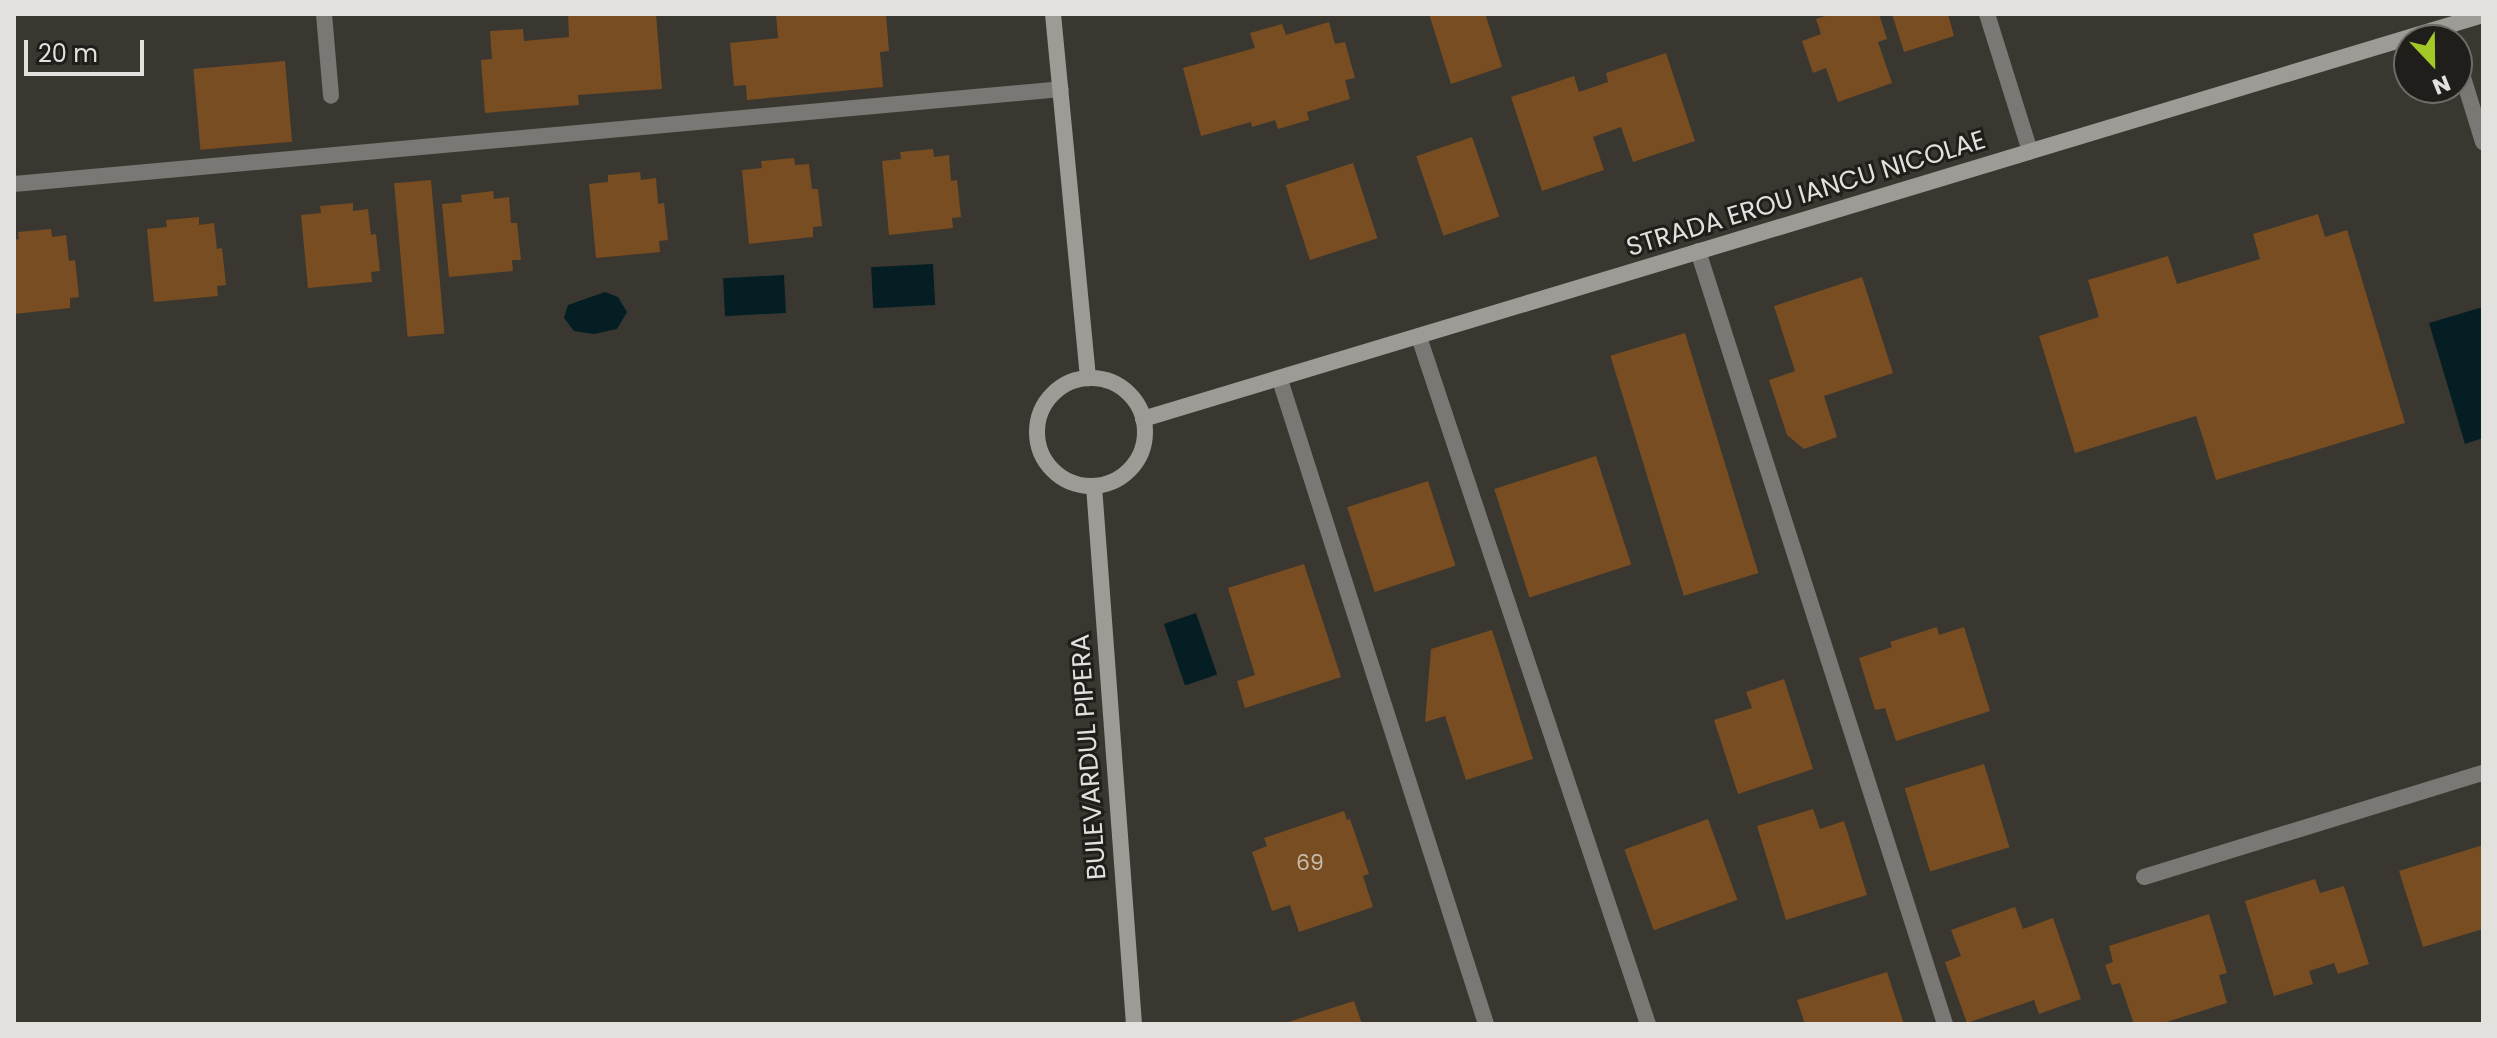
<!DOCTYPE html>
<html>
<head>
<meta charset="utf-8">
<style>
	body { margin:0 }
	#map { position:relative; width:2497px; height:1038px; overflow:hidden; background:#3a3730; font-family:Poppins,sans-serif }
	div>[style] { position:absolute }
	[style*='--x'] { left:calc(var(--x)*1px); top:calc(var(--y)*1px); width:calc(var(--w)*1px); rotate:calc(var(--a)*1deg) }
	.water>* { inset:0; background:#041e23; transform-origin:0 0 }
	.building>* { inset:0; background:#784d21; transform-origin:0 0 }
	.street>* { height:16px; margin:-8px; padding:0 8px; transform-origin:8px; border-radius:8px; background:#797874 }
	.secondary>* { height:16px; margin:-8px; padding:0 8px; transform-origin:8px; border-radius:8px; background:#9e9b96 }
	.secondary>.ring { margin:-8px; padding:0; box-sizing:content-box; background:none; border:16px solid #9e9b96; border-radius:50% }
	span { translate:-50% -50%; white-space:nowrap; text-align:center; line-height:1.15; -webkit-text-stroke:6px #201e1b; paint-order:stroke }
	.number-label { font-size:22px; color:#c8bcae }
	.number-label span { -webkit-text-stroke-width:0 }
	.street-label { font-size:26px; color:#e3e1dd }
	.frame { position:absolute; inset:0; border:16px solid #e3e1dd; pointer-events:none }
	.north { position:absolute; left:2393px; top:24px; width:80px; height:80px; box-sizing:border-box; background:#201e1b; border:2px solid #6e6c69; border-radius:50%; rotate:158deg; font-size:22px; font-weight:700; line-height:32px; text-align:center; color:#e3e1dd }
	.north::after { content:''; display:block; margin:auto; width:28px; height:36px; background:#a3c927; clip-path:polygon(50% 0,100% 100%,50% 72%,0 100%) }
	.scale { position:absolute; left:24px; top:40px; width:120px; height:36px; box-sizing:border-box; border:4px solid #e3e1dd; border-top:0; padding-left:10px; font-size:24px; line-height:28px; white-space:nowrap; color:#e3e1dd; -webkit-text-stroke:6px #201e1b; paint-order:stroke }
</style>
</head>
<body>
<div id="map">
	<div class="water">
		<i style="left:933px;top:264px;width:41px;height:62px;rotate:87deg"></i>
		<i style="left:784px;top:275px;width:38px;height:61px;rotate:87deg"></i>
		<i style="clip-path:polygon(605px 292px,618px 297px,627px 312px,617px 329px,594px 334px,574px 331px,564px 318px,568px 305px)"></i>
		<i style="clip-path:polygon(2483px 307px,2483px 438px,2465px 444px,2429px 323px)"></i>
		<i style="left:1196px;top:613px;width:65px;height:34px;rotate:71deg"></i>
	</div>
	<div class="building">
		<i style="clip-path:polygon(568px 14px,656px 14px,662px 89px,578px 95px,579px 105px,485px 113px,481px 60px,492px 59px,490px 31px,523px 29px,524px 41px,569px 37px)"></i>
		<i style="clip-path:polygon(776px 14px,886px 14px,889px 51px,880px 52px,883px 87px,747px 100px,746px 85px,734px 86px,730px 43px,778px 38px)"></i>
		<i style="clip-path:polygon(1429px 14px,1492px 14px,1486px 16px,1502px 67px,1451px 84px)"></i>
		<i style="clip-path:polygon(1831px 14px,1879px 14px,1887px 39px,1878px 42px,1892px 83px,1838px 102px,1826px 68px,1813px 73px,1802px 41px,1821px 34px,1816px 19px)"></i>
		<i style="clip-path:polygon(1892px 14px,1948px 14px,1954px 36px,1904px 52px)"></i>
		<i style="clip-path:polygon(1329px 22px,1335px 44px,1345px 42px,1355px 78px,1345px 80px,1350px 99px,1307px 112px,1309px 120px,1278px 129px,1275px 120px,1252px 127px,1251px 122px,1201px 136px,1183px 68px,1255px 48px,1250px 33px,1282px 24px,1286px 35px)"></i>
		<i style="clip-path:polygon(1666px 53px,1695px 141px,1633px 162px,1621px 127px,1593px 137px,1604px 170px,1542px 191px,1511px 97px,1574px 76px,1579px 92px,1608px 82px,1606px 73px)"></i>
		<i style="left:285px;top:61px;width:81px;height:92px;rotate:85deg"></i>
		<i style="left:1472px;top:137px;width:84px;height:59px;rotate:71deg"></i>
		<i style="clip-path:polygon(933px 149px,934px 157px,949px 155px,951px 181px,957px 180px,961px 217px,952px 218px,953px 228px,889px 235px,882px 161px,901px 159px,900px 152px)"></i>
		<i style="clip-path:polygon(794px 158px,795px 165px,809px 164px,812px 189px,818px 189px,822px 226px,813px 227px,813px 237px,749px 244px,742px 170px,762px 168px,761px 161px)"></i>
		<i style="left:1353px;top:163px;width:79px;height:71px;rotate:72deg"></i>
		<i style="clip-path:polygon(640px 172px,641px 180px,656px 178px,658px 204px,664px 203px,668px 240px,659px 241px,660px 252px,596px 258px,589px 184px,608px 182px,608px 175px)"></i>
		<i style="left:431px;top:180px;width:154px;height:37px;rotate:85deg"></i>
		<i style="clip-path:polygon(493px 191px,494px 199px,509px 197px,511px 223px,517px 223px,521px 260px,512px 260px,513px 271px,449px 277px,442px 204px,462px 202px,461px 195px)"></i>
		<i style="clip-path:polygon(353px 203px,353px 211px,368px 209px,371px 235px,376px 234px,380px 271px,371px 272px,372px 282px,308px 288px,301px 215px,321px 213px,320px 206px)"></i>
		<i style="clip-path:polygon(2318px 214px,2325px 237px,2347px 230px,2405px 423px,2216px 480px,2196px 416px,2075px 453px,2039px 336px,2099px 317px,2088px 280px,2168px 256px,2177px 284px,2260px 259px,2253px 234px)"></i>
		<i style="clip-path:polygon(199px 217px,199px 225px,214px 223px,217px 249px,222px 248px,226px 285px,217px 286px,218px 296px,154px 302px,147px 229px,167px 227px,166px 220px)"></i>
		<i style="clip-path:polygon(51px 229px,52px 237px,66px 235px,69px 261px,75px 260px,79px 297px,70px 298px,70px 308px,14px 314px,14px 240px,19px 239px,18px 232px)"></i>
		<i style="clip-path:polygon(1862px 277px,1893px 373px,1824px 396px,1837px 437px,1804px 449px,1787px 435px,1769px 380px,1795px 371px,1774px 306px)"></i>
		<i style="left:1685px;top:333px;width:251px;height:78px;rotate:73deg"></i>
		<i style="left:1596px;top:456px;width:114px;height:107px;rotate:72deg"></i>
		<i style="left:1428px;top:481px;width:89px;height:85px;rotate:72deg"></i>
		<i style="clip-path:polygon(1304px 564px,1341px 677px,1245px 708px,1237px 681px,1255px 675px,1228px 588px)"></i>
		<i style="clip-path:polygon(1937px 627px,1939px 635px,1964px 627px,1990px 711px,1896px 741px,1885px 708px,1875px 710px,1859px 658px,1892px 647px,1890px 642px)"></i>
		<i style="clip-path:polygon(1492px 630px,1533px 759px,1466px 780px,1445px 716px,1425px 722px,1431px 649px)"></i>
		<i style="clip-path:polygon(1784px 679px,1813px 769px,1738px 794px,1714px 720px,1752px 708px,1746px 692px)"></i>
		<i style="left:1984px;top:764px;width:87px;height:83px;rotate:73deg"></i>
		<i style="clip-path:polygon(1813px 809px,1820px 829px,1844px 821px,1867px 895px,1786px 920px,1757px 826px)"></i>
		<i style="clip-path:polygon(1344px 811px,1347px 820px,1350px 819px,1369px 874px,1363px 876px,1373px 907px,1299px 932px,1290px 905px,1272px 911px,1252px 852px,1267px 846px,1264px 838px)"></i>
		<i style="left:1708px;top:819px;width:86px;height:89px;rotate:70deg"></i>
		<i style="clip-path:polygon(2483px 845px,2483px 929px,2423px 947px,2399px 871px)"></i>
		<i style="clip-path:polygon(2315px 879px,2320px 893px,2344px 886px,2369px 964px,2338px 974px,2334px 963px,2309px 971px,2313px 984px,2274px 996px,2245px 901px)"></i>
		<i style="clip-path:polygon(2015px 907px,2023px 929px,2053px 918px,2081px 999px,2039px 1014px,2034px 1000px,1967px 1023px,1945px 962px,1961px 956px,1951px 930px)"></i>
		<i style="clip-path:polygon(2209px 914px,2227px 973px,2219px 975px,2227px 1003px,2160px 1024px,2134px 1024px,2120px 983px,2112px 985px,2105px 965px,2113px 962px,2109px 946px)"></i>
		<i style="clip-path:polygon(1887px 972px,1904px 1024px,1805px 1024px,1797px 1000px)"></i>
		<i style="clip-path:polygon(1354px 1001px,1362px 1024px,1285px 1024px,1285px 1023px)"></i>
	</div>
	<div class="street">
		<i style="--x:324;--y:14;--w:82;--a:85.1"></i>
		<i style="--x:1987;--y:14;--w:144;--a:72.6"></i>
		<i style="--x:2447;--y:26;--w:15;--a:74"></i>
		<i style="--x:2457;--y:58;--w:88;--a:72.8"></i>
		<i style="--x:14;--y:184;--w:1051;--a:-5.18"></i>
		<i style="--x:1698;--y:251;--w:812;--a:72.28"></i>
		<i style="--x:1419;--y:337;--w:724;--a:71.57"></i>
		<i style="--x:1280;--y:380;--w:676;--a:72.26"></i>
		<i style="--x:2144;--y:877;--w:355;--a:-17.1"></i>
	</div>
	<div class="secondary">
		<i style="--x:1053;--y:14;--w:366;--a:84.5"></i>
		<i class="ring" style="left:1037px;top:378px;width:92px;height:92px"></i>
		<i style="--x:1143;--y:419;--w:1400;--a:-16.78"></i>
		<i style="--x:1094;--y:486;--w:539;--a:85.75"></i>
	</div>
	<div class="number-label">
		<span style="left:1310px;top:863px">69</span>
	</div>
	<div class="street-label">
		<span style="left:1806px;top:194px;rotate:-17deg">STRADA EROU IANCU NICOLAE</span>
		<span style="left:1089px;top:757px;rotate:-94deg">BULEVARDUL PIPERA</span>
	</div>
	<div class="frame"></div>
	<div class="north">N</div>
	<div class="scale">20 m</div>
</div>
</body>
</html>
